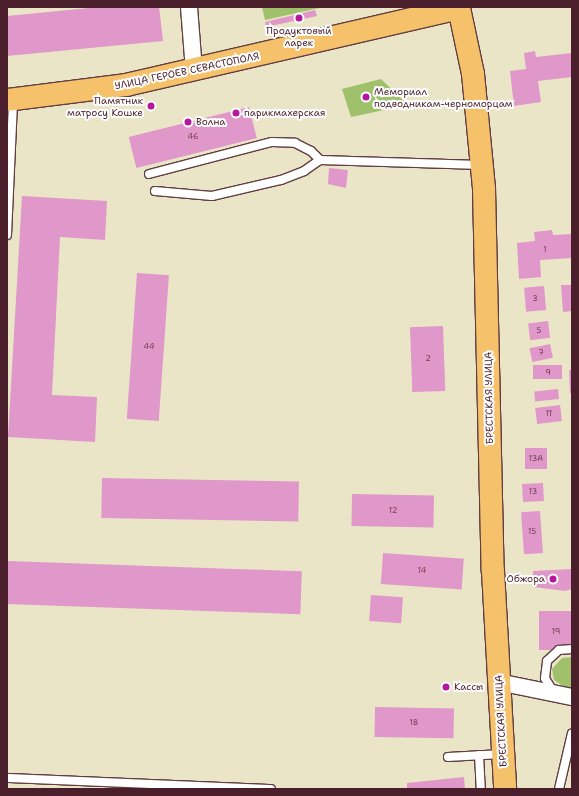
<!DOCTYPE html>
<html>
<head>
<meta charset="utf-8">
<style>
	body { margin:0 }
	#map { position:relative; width:579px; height:796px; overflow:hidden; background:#eae5c7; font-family:"Shantell Sans",sans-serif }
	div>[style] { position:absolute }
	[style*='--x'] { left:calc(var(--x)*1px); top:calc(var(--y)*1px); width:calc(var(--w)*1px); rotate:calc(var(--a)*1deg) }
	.green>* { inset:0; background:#a0c16b }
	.building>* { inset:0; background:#e097c9; transform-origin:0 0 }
	.roads { filter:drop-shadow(1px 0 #623d42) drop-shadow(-1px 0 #623d42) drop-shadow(0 1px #623d42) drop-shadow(0 -1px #623d42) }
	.lane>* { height:8px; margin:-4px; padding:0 4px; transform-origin:4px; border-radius:4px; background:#fff }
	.street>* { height:16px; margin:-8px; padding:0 8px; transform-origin:8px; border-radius:8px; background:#fff }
	.primary>* { height:22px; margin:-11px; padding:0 11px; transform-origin:11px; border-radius:11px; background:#f5c16b }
	.dots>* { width:11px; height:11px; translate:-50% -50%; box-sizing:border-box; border:2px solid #fff; border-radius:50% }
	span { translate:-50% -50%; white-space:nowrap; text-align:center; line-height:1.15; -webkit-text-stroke:4px #fff; paint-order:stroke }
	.number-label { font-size:8px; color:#703d52 }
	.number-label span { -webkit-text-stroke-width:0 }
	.poi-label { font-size:10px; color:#4a1f2b }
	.left { translate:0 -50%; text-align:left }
	.right { translate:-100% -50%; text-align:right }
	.street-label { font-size:10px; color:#4a1f2b }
	.frame { position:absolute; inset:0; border:8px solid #4a1f2b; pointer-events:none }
</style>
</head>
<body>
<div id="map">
	<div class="green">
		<i style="clip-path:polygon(262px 7px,324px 7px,265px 20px)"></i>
		<i style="clip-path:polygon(381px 79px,408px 105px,351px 117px,342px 89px)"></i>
		<i style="clip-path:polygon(572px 657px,572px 688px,566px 688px,554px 680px,552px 669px,562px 658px)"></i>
	</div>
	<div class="building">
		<i style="clip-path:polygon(99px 7px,159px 7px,163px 41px,7px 56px,7px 16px)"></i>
		<i style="clip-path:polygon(315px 10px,317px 16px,266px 27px,265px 22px)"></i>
		<i style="clip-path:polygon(535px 51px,536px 57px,572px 53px,572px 77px,538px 81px,541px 102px,514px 106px,510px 71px,526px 69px,524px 53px)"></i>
		<i style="left:249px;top:107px;width:32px;height:124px;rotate:76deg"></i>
		<i style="clip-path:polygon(329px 168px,348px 170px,346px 188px,328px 184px)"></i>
		<i style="clip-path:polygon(22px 196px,107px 201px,105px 240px,60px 237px,52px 395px,97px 397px,95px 442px,8px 437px)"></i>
		<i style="clip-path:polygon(552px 230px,553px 235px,572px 234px,572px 258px,540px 260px,541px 277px,519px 279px,517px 243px,535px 241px,534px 232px)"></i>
		<i style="left:137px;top:273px;width:32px;height:146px;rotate:4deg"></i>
		<i style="clip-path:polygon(561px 285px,572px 285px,572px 311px,563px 312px)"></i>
		<i style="left:544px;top:286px;width:24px;height:20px;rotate:85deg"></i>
		<i style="left:548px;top:321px;width:17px;height:20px;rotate:83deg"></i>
		<i style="left:443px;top:326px;width:65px;height:33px;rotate:88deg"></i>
		<i style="left:550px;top:344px;width:14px;height:21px;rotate:78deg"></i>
		<i style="left:562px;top:365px;width:14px;height:29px;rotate:90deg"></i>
		<i style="clip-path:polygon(569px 370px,572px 370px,572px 393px,570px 393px)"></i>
		<i style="left:558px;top:389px;width:10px;height:24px;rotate:84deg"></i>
		<i style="left:560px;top:405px;width:16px;height:25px;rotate:83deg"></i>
		<i style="left:547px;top:448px;width:21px;height:22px;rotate:90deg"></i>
		<i style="left:102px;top:478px;width:197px;height:40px;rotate:1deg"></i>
		<i style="left:543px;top:483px;width:18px;height:21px;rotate:87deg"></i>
		<i style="left:352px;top:494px;width:82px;height:32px;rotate:1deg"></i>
		<i style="left:540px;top:511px;width:42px;height:19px;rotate:86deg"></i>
		<i style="left:383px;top:553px;width:81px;height:31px;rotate:4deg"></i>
		<i style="left:8px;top:561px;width:294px;height:43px;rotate:2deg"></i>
		<i style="clip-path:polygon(572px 569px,572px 589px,565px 591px,534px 587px,533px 571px)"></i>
		<i style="left:371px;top:595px;width:32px;height:26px;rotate:4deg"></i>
		<i style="left:572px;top:611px;width:39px;height:33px;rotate:90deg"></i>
		<i style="left:375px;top:707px;width:79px;height:30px;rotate:1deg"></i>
		<i style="clip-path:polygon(464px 777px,465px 789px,407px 789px,407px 783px)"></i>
	</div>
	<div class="roads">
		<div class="lane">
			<i style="--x:149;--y:174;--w:127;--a:-14.6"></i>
			<i style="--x:272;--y:142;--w:23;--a:2"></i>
			<i style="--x:295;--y:143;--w:18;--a:27"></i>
			<i style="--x:311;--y:151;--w:13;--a:45"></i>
			<i style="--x:320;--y:160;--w:161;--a:1.8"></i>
			<i style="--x:155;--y:191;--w:57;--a:5"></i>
			<i style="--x:212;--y:196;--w:71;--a:-13.1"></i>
			<i style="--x:281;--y:180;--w:25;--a:-21"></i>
			<i style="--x:304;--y:171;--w:19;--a:-35"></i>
			<i style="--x:7;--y:235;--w:134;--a:-87.4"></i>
			<i style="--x:553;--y:691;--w:15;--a:-122"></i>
			<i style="--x:545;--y:678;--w:17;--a:-83"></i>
			<i style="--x:547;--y:661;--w:16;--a:-43"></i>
			<i style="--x:559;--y:650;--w:13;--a:-4"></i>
			<i style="--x:479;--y:755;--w:34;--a:87"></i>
			<i style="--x:448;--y:757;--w:54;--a:-3.2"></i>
			<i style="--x:7;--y:778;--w:264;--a:2.4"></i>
			<i style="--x:559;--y:789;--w:57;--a:-76.9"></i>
		</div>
		<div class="street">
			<i style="--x:189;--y:7;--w:63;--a:85.5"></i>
			<i style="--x:498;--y:682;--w:76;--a:11.5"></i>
		</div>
		<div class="primary">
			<i style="--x:7;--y:100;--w:120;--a:-7.2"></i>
			<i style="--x:126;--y:85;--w:342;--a:-13"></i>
			<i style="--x:459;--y:8;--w:67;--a:78"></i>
			<i style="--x:473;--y:74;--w:116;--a:84.5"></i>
			<i style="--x:484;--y:189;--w:382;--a:88.7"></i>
			<i style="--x:493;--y:571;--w:218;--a:86.8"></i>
		</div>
	</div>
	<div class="dots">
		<i style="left:299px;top:18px;background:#b5179e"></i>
		<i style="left:366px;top:97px;background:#b5179e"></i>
		<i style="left:151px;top:106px;background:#b5179e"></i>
		<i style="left:236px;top:113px;background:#b5179e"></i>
		<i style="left:188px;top:122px;background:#b5179e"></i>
		<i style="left:553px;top:579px;background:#b5179e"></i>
		<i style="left:446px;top:687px;background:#b5179e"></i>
	</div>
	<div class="number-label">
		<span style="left:193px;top:137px">46</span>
		<span style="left:545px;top:250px">1</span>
		<span style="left:535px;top:299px">3</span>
		<span style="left:539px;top:331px">5</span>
		<span style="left:149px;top:347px">44</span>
		<span style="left:541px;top:353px">7</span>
		<span style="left:428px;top:359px">2</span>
		<span style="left:548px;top:373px">9</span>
		<span style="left:549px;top:414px">11</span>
		<span style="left:536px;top:459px">13А</span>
		<span style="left:533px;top:492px">13</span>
		<span style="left:393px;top:511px">12</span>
		<span style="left:532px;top:532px">15</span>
		<span style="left:422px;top:571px">14</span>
		<span style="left:556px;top:632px">19</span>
		<span style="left:414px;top:723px">18</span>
	</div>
	<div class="poi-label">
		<span style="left:299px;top:36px">Продуктовый<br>ларек</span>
		<span class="left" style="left:374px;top:97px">Мемориал<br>подводникам-черноморцам</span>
		<span class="right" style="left:143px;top:106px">Памятник<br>матросу Кошке</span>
		<span class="left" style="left:244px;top:113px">парикмахерская</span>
		<span class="left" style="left:196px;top:122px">Волна</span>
		<span class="right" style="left:545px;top:579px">Обжора</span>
		<span class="left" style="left:454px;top:687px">Кассы</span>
	</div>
	<div class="street-label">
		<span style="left:187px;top:71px;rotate:-12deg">УЛИЦА ГЕРОЕВ СЕВАСТОПОЛЯ</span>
		<span style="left:489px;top:398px;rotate:-91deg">БРЕСТСКАЯ УЛИЦА</span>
		<span style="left:501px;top:721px;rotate:-93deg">БРЕСТСКАЯ УЛИЦА</span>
	</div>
	<div class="frame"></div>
</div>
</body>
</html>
